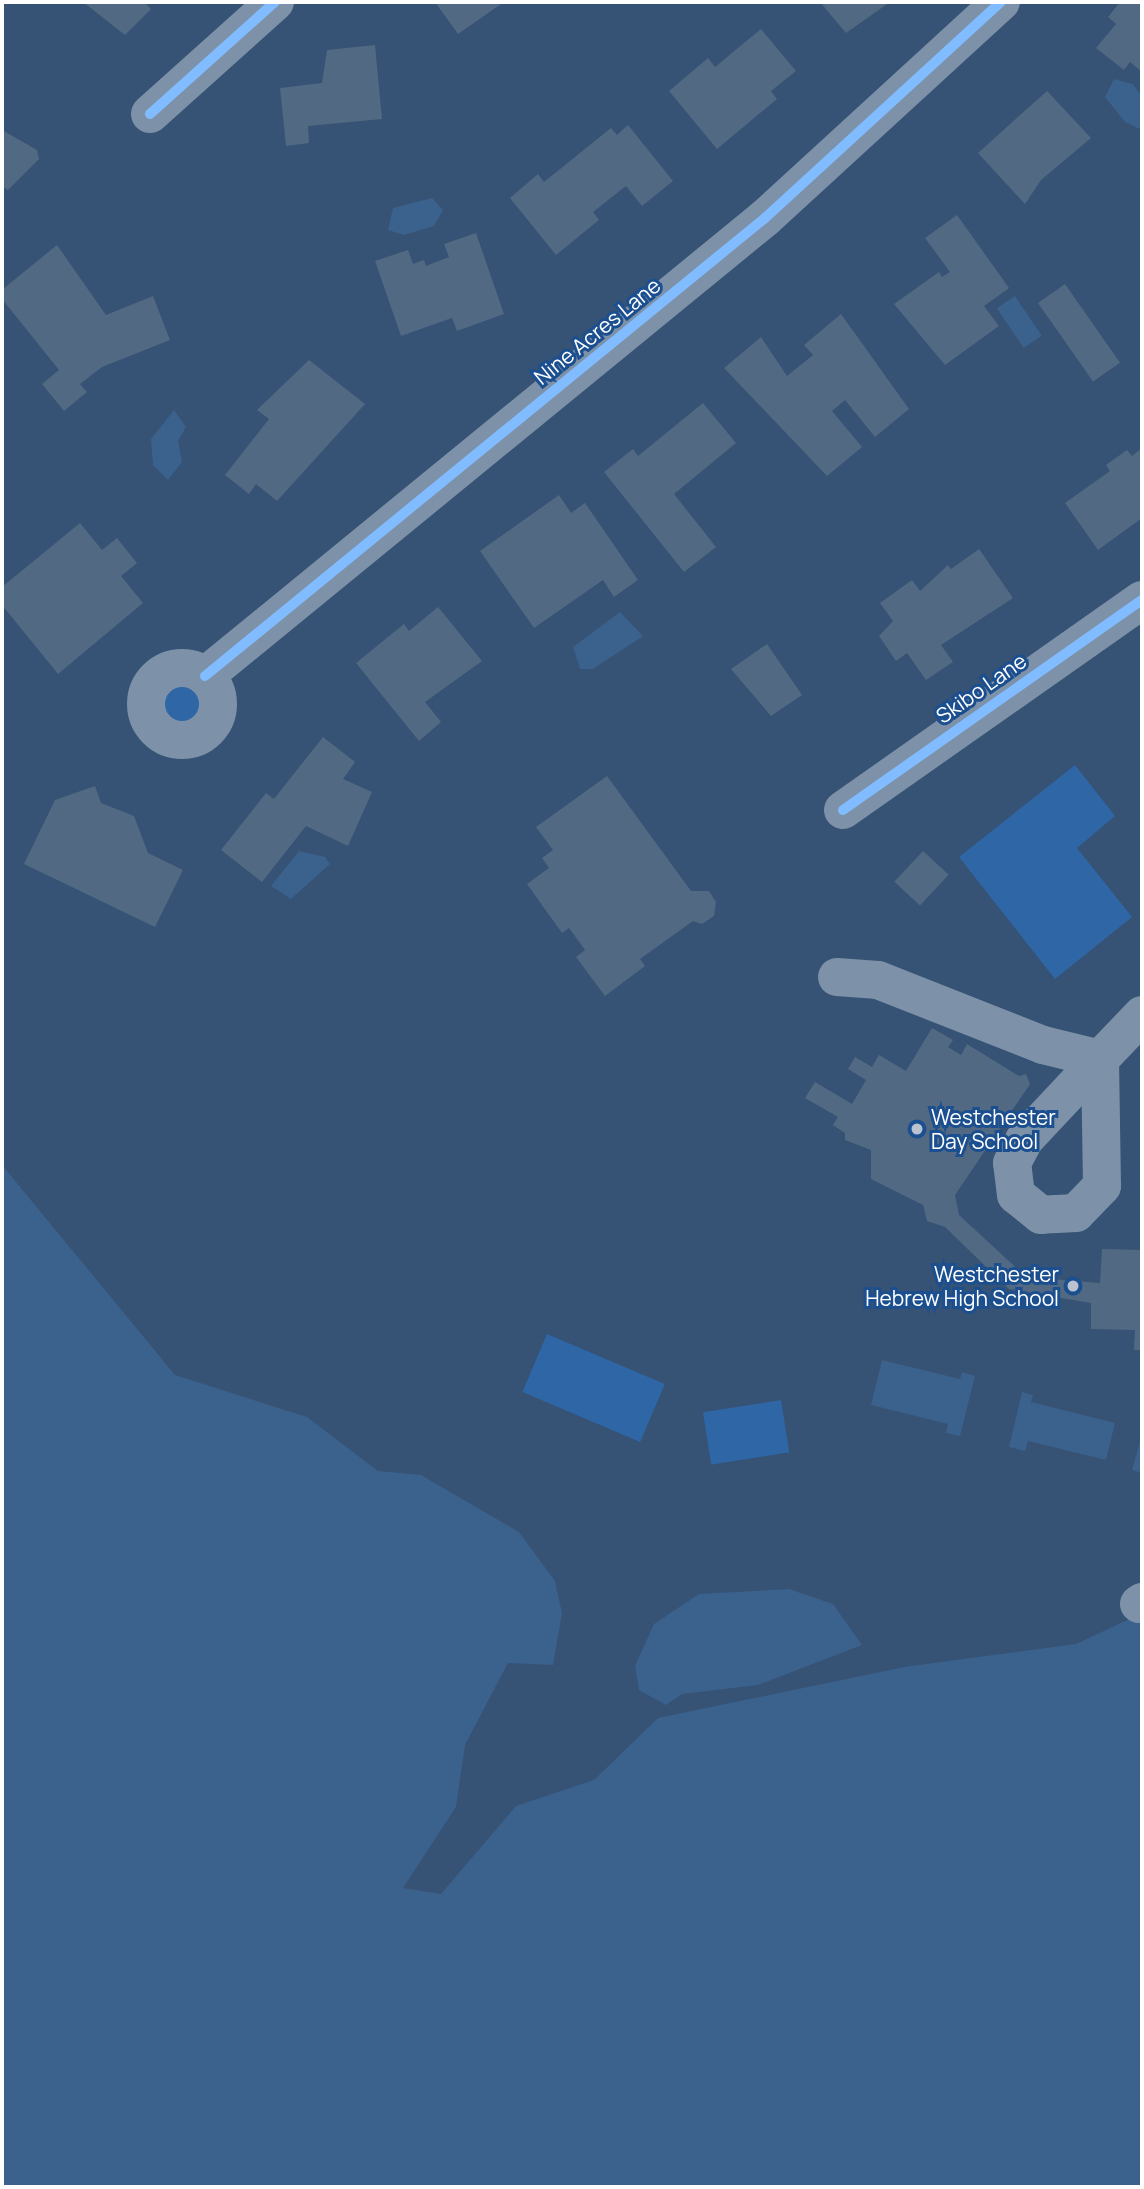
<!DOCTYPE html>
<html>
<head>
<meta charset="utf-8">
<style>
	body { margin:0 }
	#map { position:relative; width:1144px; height:2189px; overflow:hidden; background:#365274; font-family:Manrope,sans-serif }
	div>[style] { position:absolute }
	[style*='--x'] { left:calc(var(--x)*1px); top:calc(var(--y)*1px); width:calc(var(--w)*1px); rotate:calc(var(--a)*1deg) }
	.green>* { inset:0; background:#2f66a5; transform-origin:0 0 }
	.round { border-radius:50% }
	.water>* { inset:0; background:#3b618d; transform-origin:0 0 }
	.building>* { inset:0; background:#526984; transform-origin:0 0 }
	.minor>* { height:38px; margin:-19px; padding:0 19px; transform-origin:19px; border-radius:19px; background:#7d92a8 }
	.minor>.ring { margin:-19px; padding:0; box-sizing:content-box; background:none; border:38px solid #7d92a8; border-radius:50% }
	.cycleway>* { height:10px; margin:-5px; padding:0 5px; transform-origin:5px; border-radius:5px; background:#80bcff }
	.dots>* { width:19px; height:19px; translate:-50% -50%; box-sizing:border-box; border:4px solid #1b4f8f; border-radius:50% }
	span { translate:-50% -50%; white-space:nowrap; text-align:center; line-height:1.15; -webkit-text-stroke:6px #1b4f8f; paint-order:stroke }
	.street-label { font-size:21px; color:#fff }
	.poi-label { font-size:21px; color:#fff }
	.left { translate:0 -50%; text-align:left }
	.right { translate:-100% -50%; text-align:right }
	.frame { position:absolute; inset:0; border:4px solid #fff; pointer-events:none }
</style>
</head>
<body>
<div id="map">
	<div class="green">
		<i class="round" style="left:163px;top:683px;width:44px;height:44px"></i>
		<i style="clip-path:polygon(1075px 765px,1115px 816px,1077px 848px,1132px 917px,1055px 979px,959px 857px)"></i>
		<i style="left:547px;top:1334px;width:128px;height:63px;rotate:23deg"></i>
		<i style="left:781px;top:1400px;width:53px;height:79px;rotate:81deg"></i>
	</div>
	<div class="water">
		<i style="clip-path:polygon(1114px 79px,1133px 84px,1142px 97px,1142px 130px,1125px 122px,1105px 97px)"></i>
		<i style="clip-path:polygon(432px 198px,443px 210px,434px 226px,404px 235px,388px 230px,393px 208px)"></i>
		<i style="left:1015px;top:296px;width:48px;height:22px;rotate:56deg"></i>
		<i style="clip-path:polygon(174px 410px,186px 427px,178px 441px,182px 462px,168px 480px,153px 465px,151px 439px)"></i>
		<i style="clip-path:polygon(620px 612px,643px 636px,593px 669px,580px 669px,573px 647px)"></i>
		<i style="clip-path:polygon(299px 851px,325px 857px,330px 864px,291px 899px,271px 886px)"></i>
		<i style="clip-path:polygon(2px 1165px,175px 1375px,307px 1417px,378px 1471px,421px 1475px,519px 1532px,555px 1581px,562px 1613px,553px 1665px,508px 1663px,465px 1745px,456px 1807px,403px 1888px,441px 1894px,516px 1806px,594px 1780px,658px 1718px,904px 1667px,1076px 1644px,1142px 1613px,1142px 2187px,2px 2187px)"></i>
		<i style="clip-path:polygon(882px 1360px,960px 1379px,962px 1372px,975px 1376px,960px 1436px,946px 1433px,948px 1424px,871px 1405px)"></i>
		<i style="clip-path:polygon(1022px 1392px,1033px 1395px,1031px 1402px,1115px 1423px,1106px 1460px,1028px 1441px,1025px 1451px,1009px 1447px)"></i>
		<i style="clip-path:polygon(1142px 1434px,1142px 1473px,1132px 1470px)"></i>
		<i style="clip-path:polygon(789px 1589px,833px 1604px,862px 1645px,758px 1685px,682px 1694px,666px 1705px,639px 1690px,635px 1666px,654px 1624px,699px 1594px)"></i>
	</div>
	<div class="building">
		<i style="clip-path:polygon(83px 2px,144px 2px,151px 9px,125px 35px)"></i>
		<i style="clip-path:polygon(435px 2px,504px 2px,458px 34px)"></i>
		<i style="clip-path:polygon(820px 2px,890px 2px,846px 33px)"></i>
		<i style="clip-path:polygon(1120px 2px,1142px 2px,1142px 72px,1130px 62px,1124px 70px,1096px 48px,1116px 24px,1108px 17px)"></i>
		<i style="clip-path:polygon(761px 29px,796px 71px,771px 91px,777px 99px,717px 149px,669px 91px,708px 58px,715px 67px)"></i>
		<i style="clip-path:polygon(375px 45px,382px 119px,308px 126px,309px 143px,286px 146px,280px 88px,322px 83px,327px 50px)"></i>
		<i style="clip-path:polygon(1047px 91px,1091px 138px,1041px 180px,1025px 204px,978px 153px)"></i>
		<i style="clip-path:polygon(628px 125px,673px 181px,642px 206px,626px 186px,593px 212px,599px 220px,556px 255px,510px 198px,538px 174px,544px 182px,611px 128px,617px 135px)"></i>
		<i style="clip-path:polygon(2px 130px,37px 150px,39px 159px,8px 190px,2px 186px)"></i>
		<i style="clip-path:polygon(957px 215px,1009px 288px,984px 306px,999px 326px,945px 365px,894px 304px,939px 272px,942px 277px,950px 272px,925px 238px)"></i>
		<i style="clip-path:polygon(476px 233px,504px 314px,457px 331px,452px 318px,401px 336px,375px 261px,408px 250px,413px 264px,424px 260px,426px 266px,449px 257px,444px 244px)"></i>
		<i style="clip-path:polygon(57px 245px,106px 315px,153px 296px,170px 340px,102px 367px,80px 384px,87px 392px,64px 411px,42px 384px,59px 370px,2px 299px,3px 289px)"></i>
		<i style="left:1065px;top:284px;width:96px;height:33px;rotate:55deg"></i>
		<i style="clip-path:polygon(841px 314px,909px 409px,875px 437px,845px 400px,832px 411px,862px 447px,827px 476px,724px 368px,761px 337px,787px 376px,813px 355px,804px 345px)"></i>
		<i style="clip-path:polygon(309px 360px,365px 404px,277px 501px,256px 484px,249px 494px,225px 475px,269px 419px,257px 410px)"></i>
		<i style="clip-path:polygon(703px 403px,736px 443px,674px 494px,716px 547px,684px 572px,604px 472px,633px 449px,638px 456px)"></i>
		<i style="clip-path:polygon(1142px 448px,1142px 518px,1098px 550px,1065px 503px,1110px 471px,1106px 465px,1127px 450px,1132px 456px)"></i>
		<i style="clip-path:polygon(559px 495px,571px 513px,585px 503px,638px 580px,614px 597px,603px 580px,534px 628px,480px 551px)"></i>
		<i style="clip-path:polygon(80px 523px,102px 550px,117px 538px,137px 563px,121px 576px,143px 603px,58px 674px,2px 605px,2px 587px)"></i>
		<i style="clip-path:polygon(979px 549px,1013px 598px,941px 645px,953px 662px,926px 680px,907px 653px,896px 661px,879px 636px,893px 621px,880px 603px,912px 580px,920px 591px,948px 565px,951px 569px)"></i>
		<i style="clip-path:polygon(438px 607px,482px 661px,425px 702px,441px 722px,419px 741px,356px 663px,404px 624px,409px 631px)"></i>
		<i style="clip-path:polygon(767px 644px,802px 695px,771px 716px,731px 669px)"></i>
		<i style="clip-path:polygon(323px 737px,355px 762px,343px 779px,372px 792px,348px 846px,306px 826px,262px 882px,221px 850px,266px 793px,274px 799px)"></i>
		<i style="clip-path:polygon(607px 776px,691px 891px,709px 891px,716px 902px,714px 916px,702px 924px,693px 921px,640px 959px,645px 966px,605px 996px,576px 957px,585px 950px,569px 928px,562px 933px,527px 884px,549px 868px,542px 858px,553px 850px,536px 827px)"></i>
		<i style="clip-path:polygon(95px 786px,101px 803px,134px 816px,148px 853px,183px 870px,155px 927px,24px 864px,55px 800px)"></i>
		<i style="left:923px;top:851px;width:35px;height:42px;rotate:43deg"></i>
		<i style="clip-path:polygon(932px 1028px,953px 1040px,948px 1047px,961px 1055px,967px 1044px,1019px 1076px,1026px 1074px,1030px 1084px,955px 1195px,959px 1215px,1026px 1277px,1100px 1283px,1102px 1249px,1142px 1250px,1142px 1350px,1134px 1350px,1135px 1330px,1091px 1329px,1091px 1303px,1009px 1289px,945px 1227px,927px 1221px,923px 1205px,871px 1179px,871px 1150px,845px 1140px,845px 1133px,833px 1125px,838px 1117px,805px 1098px,815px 1082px,852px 1104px,866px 1080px,848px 1069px,855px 1057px,872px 1067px,879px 1055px,906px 1071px)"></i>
	</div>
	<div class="minor">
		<i style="--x:150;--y:114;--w:168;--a:-41.9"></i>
		<i class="ring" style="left:146px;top:668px;width:34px;height:34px"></i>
		<i style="--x:205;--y:676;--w:723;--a:-39.28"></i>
		<i style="--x:765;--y:218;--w:320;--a:-42.5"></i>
		<i style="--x:843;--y:810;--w:365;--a:-35.1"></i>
		<i style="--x:837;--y:977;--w:41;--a:4.2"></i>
		<i style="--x:878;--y:980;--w:177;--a:21.5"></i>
		<i style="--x:1043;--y:1045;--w:59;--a:13.8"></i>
		<i style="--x:1100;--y:1059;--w:127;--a:89.1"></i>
		<i style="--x:1102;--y:1186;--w:37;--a:134"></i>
		<i style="--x:1076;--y:1213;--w:35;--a:177"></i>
		<i style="--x:1041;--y:1215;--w:32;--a:-141"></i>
		<i style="--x:1016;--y:1195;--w:32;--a:-97"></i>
		<i style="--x:1012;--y:1163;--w:26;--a:-62"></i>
		<i style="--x:1024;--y:1140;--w:111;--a:-46.8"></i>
		<i style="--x:1100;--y:1059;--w:61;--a:-46.3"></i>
		<i style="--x:1139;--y:1604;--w:4;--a:-34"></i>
	</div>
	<div class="cycleway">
		<i style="--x:150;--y:114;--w:168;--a:-41.9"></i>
		<i style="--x:205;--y:676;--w:723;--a:-39.28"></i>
		<i style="--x:765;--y:218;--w:320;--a:-42.5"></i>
		<i style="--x:843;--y:810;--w:365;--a:-35.1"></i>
	</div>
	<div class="dots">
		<i style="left:917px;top:1129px;background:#b9c2ce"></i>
		<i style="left:1073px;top:1286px;background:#b9c2ce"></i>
	</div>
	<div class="street-label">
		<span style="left:597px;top:331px;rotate:-39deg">Nine Acres Lane</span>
		<span style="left:981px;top:688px;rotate:-35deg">Skibo Lane</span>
	</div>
	<div class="poi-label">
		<span class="left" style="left:931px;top:1129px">Westchester<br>Day School</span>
		<span class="right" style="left:1059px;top:1286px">Westchester<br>Hebrew High School</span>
	</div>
	<div class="frame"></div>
</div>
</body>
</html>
